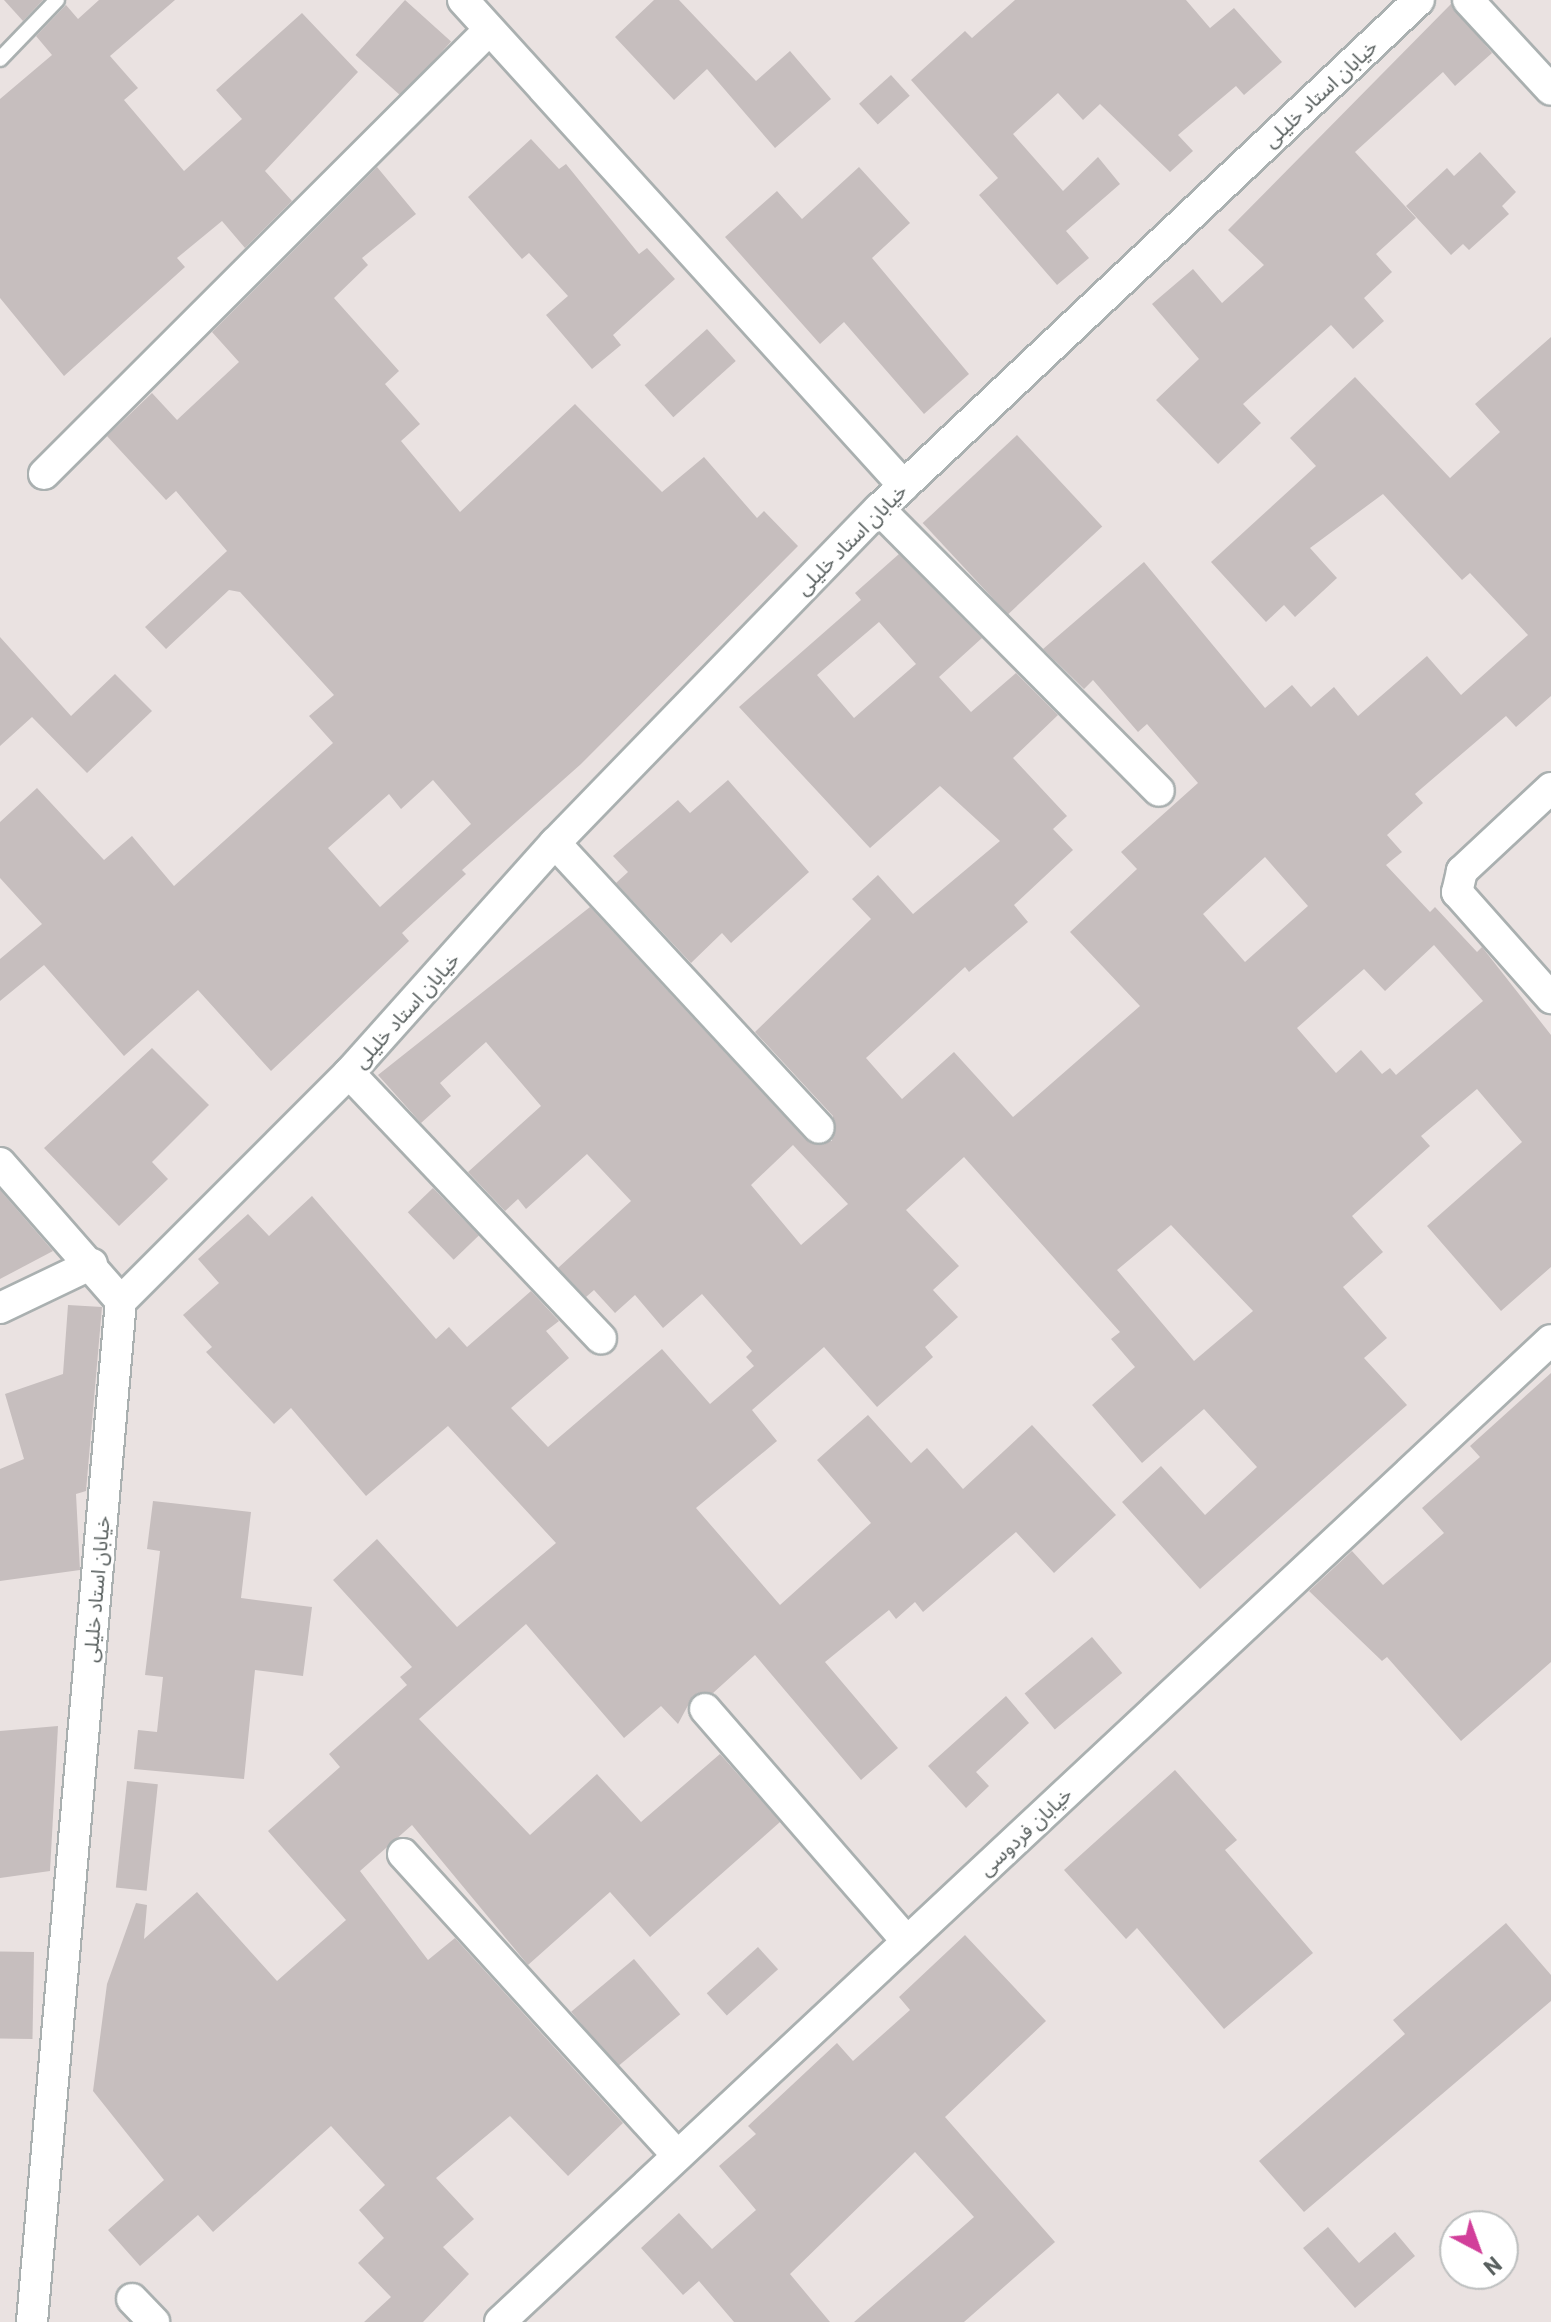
<!DOCTYPE html>
<html>
<head>
<meta charset="utf-8">
<style>
	body { margin:0 }
	#map { position:relative; width:1551px; height:2322px; overflow:hidden; background:#eae2e1; font-family:Barlow,"Noto Sans Arabic",sans-serif }
	div>[style] { position:absolute }
	[style*='--x'] { left:calc(var(--x)*1px); top:calc(var(--y)*1px); width:calc(var(--w)*1px); rotate:calc(var(--a)*1deg) }
	.building>* { inset:0; background:#c6bebe; transform-origin:0 0 }
	.roads { filter:drop-shadow(2px 0 #aab0b0) drop-shadow(-2px 0 #aab0b0) drop-shadow(0 2px #aab0b0) drop-shadow(0 -2px #aab0b0) }
	.lane>* { height:14px; margin:-7px; padding:0 7px; transform-origin:7px; border-radius:7px; background:#fff }
	.street>* { height:30px; margin:-15px; padding:0 15px; transform-origin:15px; border-radius:15px; background:#fff }
	span { translate:-50% -50%; white-space:nowrap; text-align:center; line-height:1.15; -webkit-text-stroke:6px #fff; paint-order:stroke }
	.street-label { font-size:20px; color:#59605f }
	.north { position:absolute; left:1439px; top:2210px; width:80px; height:80px; box-sizing:border-box; background:#fff; border:2px solid #bdbfbf; border-radius:50%; rotate:139deg; font-size:22px; font-weight:700; line-height:32px; text-align:center; color:#59605f }
	.north::after { content:''; display:block; margin:auto; width:28px; height:36px; background:#d23f9a; clip-path:polygon(50% 0,100% 100%,50% 72%,0 100%) }
</style>
</head>
<body>
<div id="map">
	<div class="building">
		<i style="clip-path:polygon(4px 0,43px 0,23px 21px)"></i>
		<i style="clip-path:polygon(99px 0,175px 0,110px 56px,138px 88px,124px 100px,184px 171px,242px 119px,216px 90px,302px 13px,358px 72px,265px 171px,292px 201px,245px 248px,222px 221px,177px 258px,185px 267px,64px 376px,0 298px,0 99px,52px 55px,36px 36px,66px 5px,78px 19px)"></i>
		<i style="left:405px;top:0;width:62px;height:74px;rotate:42deg"></i>
		<i style="clip-path:polygon(654px 0,679px 0,756px 81px,790px 51px,831px 99px,775px 148px,707px 69px,674px 100px,615px 37px)"></i>
		<i style="clip-path:polygon(1015px 0,1186px 0,1210px 28px,1234px 8px,1282px 62px,1244px 95px,1236px 86px,1178px 135px,1193px 151px,1170px 172px,1100px 104px,1083px 120px,1058px 93px,1013px 134px,1063px 191px,1098px 157px,1120px 184px,1066px 231px,1089px 258px,1057px 285px,979px 195px,998px 178px,911px 80px,965px 31px,972px 38px)"></i>
		<i style="clip-path:polygon(1451px 4px,1492px 53px,1455px 86px,1443px 72px,1355px 152px,1416px 218px,1376px 254px,1392px 272px,1364px 298px,1384px 321px,1353px 349px,1331px 325px,1243px 404px,1261px 423px,1218px 464px,1156px 400px,1199px 359px,1152px 304px,1193px 269px,1222px 303px,1264px 265px,1228px 230px)"></i>
		<i style="left:891px;top:75px;width:28px;height:43px;rotate:48deg"></i>
		<i style="clip-path:polygon(531px 139px,559px 169px,566px 164px,639px 254px,647px 248px,675px 279px,613px 335px,621px 345px,592px 369px,546px 315px,568px 296px,529px 253px,522px 259px,468px 197px)"></i>
		<i style="clip-path:polygon(1480px 152px,1516px 192px,1502px 206px,1509px 214px,1469px 250px,1463px 244px,1451px 255px,1406px 206px,1447px 168px,1454px 176px)"></i>
		<i style="clip-path:polygon(evenodd,377px 167px,416px 214px,362px 258px,368px 265px,334px 298px,399px 371px,385px 384px,420px 424px,401px 441px,460px 512px,575px 404px,662px 492px,704px 457px,757px 518px,764px 511px,798px 546px,581px 764px,462px 870px,466px 874px,402px 933px,409px 941px,271px 1071px,198px 990px,124px 1056px,44px 965px,0 1001px,0 959px,42px 924px,0 878px,0 822px,37px 788px,104px 860px,132px 836px,174px 886px,333px 743px,309px 716px,334px 695px,240px 592px,229px 590px,166px 649px,145px 627px,227px 551px,176px 491px,166px 500px,107px 436px,152px 393px,177px 420px,239px 362px,212px 332px,377px 167px,433px 780px,471px 824px,380px 907px,328px 848px,389px 794px,401px 809px,433px 780px)"></i>
		<i style="clip-path:polygon(859px 167px,910px 223px,872px 258px,969px 374px,924px 414px,844px 322px,820px 344px,725px 237px,777px 191px,802px 219px)"></i>
		<i style="left:707px;top:329px;width:43px;height:84px;rotate:48deg"></i>
		<i style="clip-path:polygon(evenodd,1551px 337px,1551px 696px,1516px 727px,1506px 716px,1415px 794px,1423px 803px,1387px 835px,1402px 852px,1386px 865px,1430px 912px,1435px 907px,1477px 952px,1482px 947px,1551px 1035px,1551px 1267px,1501px 1311px,1427px 1226px,1522px 1142px,1477px 1089px,1421px 1136px,1430px 1146px,1352px 1216px,1383px 1252px,1343px 1287px,1387px 1338px,1364px 1358px,1407px 1405px,1200px 1589px,1122px 1502px,1161px 1466px,1205px 1515px,1257px 1467px,1204px 1409px,1142px 1463px,1092px 1405px,1135px 1367px,1111px 1339px,1120px 1332px,964px 1157px,906px 1210px,959px 1266px,933px 1290px,958px 1317px,925px 1347px,933px 1357px,877px 1407px,824px 1347px,752px 1410px,777px 1441px,696px 1508px,780px 1605px,871px 1523px,817px 1460px,868px 1415px,911px 1463px,927px 1448px,963px 1489px,1032px 1425px,1116px 1515px,1054px 1573px,1016px 1532px,923px 1612px,915px 1602px,896px 1619px,889px 1610px,825px 1662px,898px 1748px,861px 1780px,755px 1655px,713px 1693px,693px 1696px,678px 1724px,661px 1706px,624px 1738px,526px 1624px,419px 1719px,530px 1835px,597px 1774px,641px 1822px,720px 1754px,780px 1822px,650px 1937px,610px 1892px,528px 1965px,412px 1825px,360px 1871px,428px 1960px,455px 1938px,623px 2123px,568px 2176px,510px 2116px,436px 2178px,474px 2219px,443px 2247px,469px 2274px,423px 2322px,364px 2322px,391px 2297px,358px 2263px,384px 2238px,359px 2210px,385px 2185px,331px 2126px,213px 2232px,198px 2215px,140px 2266px,108px 2230px,164px 2180px,93px 2091px,107px 1984px,136px 1903px,147px 1905px,144px 1939px,197px 1892px,277px 1981px,346px 1920px,268px 1831px,340px 1767px,329px 1754px,407px 1685px,400px 1677px,412px 1667px,333px 1580px,377px 1539px,457px 1627px,556px 1543px,448px 1426px,366px 1496px,291px 1408px,274px 1424px,206px 1352px,212px 1347px,183px 1315px,219px 1283px,198px 1259px,248px 1214px,269px 1236px,312px 1196px,436px 1339px,449px 1327px,467px 1347px,531px 1291px,559px 1321px,546px 1331px,569px 1358px,511px 1408px,548px 1447px,662px 1349px,710px 1404px,754px 1366px,746px 1357px,752px 1351px,702px 1294px,663px 1328px,635px 1295px,615px 1313px,594px 1290px,586px 1297px,558px 1268px,631px 1201px,587px 1154px,526px 1209px,518px 1199px,505px 1211px,468px 1172px,541px 1106px,486px 1042px,440px 1083px,451px 1096px,421px 1123px,378px 1075px,590px 907px,806px 1140px,832px 1141px,833px 1116px,755px 1032px,871px 919px,852px 899px,878px 875px,913px 914px,1000px 841px,940px 786px,870px 848px,739px 707px,861px 600px,855px 593px,899px 554px,982px 638px,939px 677px,971px 712px,1016px 673px,1058px 715px,1013px 758px,1067px 816px,1053px 829px,1073px 850px,1014px 905px,1028px 922px,969px 972px,965px 967px,866px 1058px,902px 1099px,954px 1052px,1013px 1117px,1140px 1006px,1070px 932px,1137px 869px,1121px 852px,1198px 783px,1147px 724px,1138px 732px,1093px 680px,1084px 689px,1043px 649px,1144px 562px,1265px 708px,1292px 685px,1311px 707px,1334px 687px,1358px 716px,1427px 656px,1461px 695px,1528px 635px,1470px 573px,1462px 580px,1383px 494px,1310px 548px,1337px 578px,1295px 617px,1284px 605px,1266px 622px,1211px 562px,1316px 466px,1290px 438px,1355px 377px,1450px 478px,1500px 432px,1475px 404px,1551px 337px,879px 622px,916px 664px,854px 718px,817px 675px,879px 622px,1551px 337px,1265px 857px,1308px 906px,1245px 962px,1203px 914px,1265px 857px,1551px 337px,1434px 945px,1483px 1001px,1396px 1075px,1390px 1068px,1382px 1074px,1361px 1050px,1336px 1073px,1297px 1028px,1364px 969px,1385px 991px,1434px 945px,1551px 337px,793px 1145px,848px 1204px,801px 1245px,751px 1185px,793px 1145px,1551px 337px,1171px 1225px,1253px 1311px,1194px 1361px,1117px 1270px,1171px 1225px)"></i>
		<i style="left:1017px;top:435px;width:125px;height:129px;rotate:47deg"></i>
		<i style="clip-path:polygon(0 637px,71px 716px,115px 674px,152px 711px,87px 773px,32px 717px,0 746px)"></i>
		<i style="clip-path:polygon(728px 780px,809px 872px,731px 943px,722px 933px,691px 963px,616px 883px,628px 872px,613px 856px,678px 800px,690px 813px)"></i>
		<i style="clip-path:polygon(152px 1048px,209px 1105px,152px 1162px,168px 1179px,119px 1226px,44px 1148px)"></i>
		<i style="left:433px;top:1188px;width:66px;height:35px;rotate:46deg"></i>
		<i style="clip-path:polygon(0 1190px,53px 1251px,0 1279px)"></i>
		<i style="clip-path:polygon(68px 1305px,102px 1307px,86px 1491px,76px 1494px,80px 1570px,0 1581px,0 1469px,24px 1459px,5px 1394px,63px 1374px)"></i>
		<i style="clip-path:polygon(1551px 1373px,1551px 1662px,1461px 1741px,1387px 1657px,1382px 1661px,1309px 1591px,1352px 1551px,1383px 1585px,1444px 1533px,1422px 1508px,1480px 1457px,1470px 1446px)"></i>
		<i style="clip-path:polygon(153px 1501px,251px 1512px,241px 1598px,312px 1607px,303px 1676px,255px 1670px,244px 1779px,134px 1769px,138px 1730px,157px 1732px,163px 1677px,145px 1675px,160px 1551px,147px 1549px)"></i>
		<i style="left:1092px;top:1637px;width:47px;height:88px;rotate:50deg"></i>
		<i style="clip-path:polygon(1006px 1696px,1029px 1723px,976px 1772px,989px 1786px,966px 1808px,928px 1766px)"></i>
		<i style="clip-path:polygon(58px 1726px,50px 1871px,0 1878px,0 1731px)"></i>
		<i style="clip-path:polygon(1175px 1770px,1237px 1840px,1225px 1850px,1313px 1953px,1224px 2029px,1137px 1928px,1126px 1939px,1064px 1870px)"></i>
		<i style="left:127px;top:1781px;width:31px;height:107px;rotate:6deg"></i>
		<i style="clip-path:polygon(1506px 1923px,1551px 1975px,1551px 2001px,1304px 2212px,1259px 2161px,1405px 2034px,1393px 2020px)"></i>
		<i style="clip-path:polygon(965px 1935px,1046px 2021px,945px 2117px,1055px 2242px,964px 2322px,854px 2322px,974px 2217px,915px 2152px,790px 2274px,830px 2322px,734px 2322px,699px 2281px,683px 2295px,641px 2248px,679px 2213px,712px 2249px,756px 2210px,719px 2166px,756px 2134px,748px 2126px,837px 2043px,853px 2061px,910px 2010px,899px 1997px)"></i>
		<i style="left:758px;top:1947px;width:30px;height:69px;rotate:48deg"></i>
		<i style="left:34px;top:1952px;width:87px;height:34px;rotate:91deg"></i>
		<i style="left:634px;top:1959px;width:72px;height:82px;rotate:50deg"></i>
		<i style="clip-path:polygon(1328px 2227px,1359px 2263px,1395px 2232px,1415px 2256px,1355px 2308px,1303px 2248px)"></i>
	</div>
	<div class="roads">
		<div class="lane">
			<i style="--x:0;--y:59;--w:82;--a:-46"></i>
		</div>
		<div class="street">
			<i style="--x:463;--y:0;--w:656;--a:47.78"></i>
			<i style="--x:1468;--y:0;--w:122;--a:47.3"></i>
			<i style="--x:44;--y:474;--w:626;--a:-44.94"></i>
			<i style="--x:879;--y:509;--w:397;--a:45.2"></i>
			<i style="--x:1551;--y:788;--w:122;--a:137"></i>
			<i style="--x:1462;--y:871;--w:22;--a:103"></i>
			<i style="--x:1457;--y:892;--w:142;--a:48.4"></i>
			<i style="--x:555;--y:843;--w:388;--a:47.2"></i>
			<i style="--x:349;--y:1073;--w:366;--a:46.5"></i>
			<i style="--x:0;--y:1163;--w:184;--a:48.8"></i>
			<i style="--x:0;--y:1308;--w:102;--a:-25.6"></i>
			<i style="--x:705;--y:1709;--w:308;--a:49"></i>
			<i style="--x:403;--y:1854;--w:408;--a:47.7"></i>
			<i style="--x:132;--y:2299;--w:32;--a:46"></i>
			<i style="--x:32;--y:2322;--w:1025;--a:-85.02"></i>
			<i style="--x:121;--y:1301;--w:322;--a:-45"></i>
			<i style="--x:349;--y:1073;--w:309;--a:-48.2"></i>
			<i style="--x:555;--y:843;--w:465;--a:-45.9"></i>
			<i style="--x:879;--y:509;--w:742;--a:-43.31"></i>
			<i style="--x:500;--y:2322;--w:1438;--a:-43.06"></i>
		</div>
	</div>
	<div class="street-label">
		<span style="left:1320px;top:93px;rotate:-43deg">خیابان استاد خلیلی</span>
		<span style="left:851px;top:539px;rotate:-45deg">خیابان استاد خلیلی</span>
		<span style="left:406px;top:1010px;rotate:-48deg">خیابان استاد خلیلی</span>
		<span style="left:96px;top:1589px;rotate:-85deg">خیابان استاد خلیلی</span>
		<span style="left:1025px;top:1831px;rotate:-43deg">خیابان فردوسی</span>
	</div>
	<div class="north">N</div>
</div>
</body>
</html>
